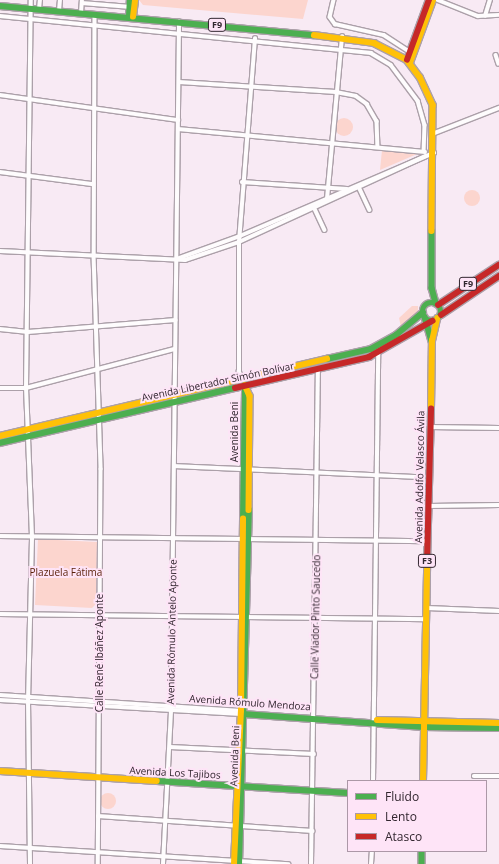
<!DOCTYPE html>
<html>
<head>
<meta charset="utf-8">
<style>
	body { margin:0 }
	#map { position:relative; width:499px; height:864px; overflow:hidden; background:#f8eaf4; font-family:"Open Sans",sans-serif }
	div>[style] { position:absolute }
	[style*='--x'] { left:calc(var(--x)*1px); top:calc(var(--y)*1px); width:calc(var(--w)*1px); rotate:calc(var(--a)*1deg) }
	.green>* { inset:0; background:#fcd5ce }
	.round { border-radius:50% }
	.roads { filter:drop-shadow(1px 0 #aca0a9) drop-shadow(-1px 0 #aca0a9) drop-shadow(0 1px #aca0a9) drop-shadow(0 -1px #aca0a9) }
	.street>* { height:3.5px; margin:-1.75px; padding:0 1.75px; transform-origin:1.75px; border-radius:1.75px; background:#fefcfd }
	.fast>* { height:5.5px; margin:-2.75px; padding:0 2.75px; transform-origin:2.75px; border-radius:2.75px; background:#4caf50 }
	.fast>.ring { margin:-2.75px; padding:0; box-sizing:content-box; background:none; border:5.5px solid #4caf50; border-radius:50% }
	.slow>* { height:5.5px; margin:-2.75px; padding:0 2.75px; transform-origin:2.75px; border-radius:2.75px; background:#ffc107 }
	.jam>* { height:5.5px; margin:-2.75px; padding:0 2.75px; transform-origin:2.75px; border-radius:2.75px; background:#c62828 }
	span { translate:-50% -50%; white-space:nowrap; text-align:center; line-height:1.15; -webkit-text-stroke:4px #fee4f7; paint-order:stroke }
	.shield-label span { padding:1px 3px; background:#fee4f7; border:1px solid; border-radius:3px; -webkit-text-stroke-width:0 }
	.shield-label { font-size:9px; color:#32262f; font-weight:700 }
	.street-label { font-size:10px; color:#32262f }
	.park-label { font-size:10px; color:#581e06 }
	.legend { position:absolute; left:347px; top:780px; width:140px; height:72px; box-sizing:border-box; background:#fee4f7; border:1px solid #ac98a7; margin:0; padding:5px 7px; list-style:none; font-size:12px; color:#32262f }
	.legend li { display:flex; align-items:center; gap:8px; height:20px }
	.legend b { width:20px; border:1px solid #ac98a7 }
</style>
</head>
<body>
<div id="map">
	<div class="green">
		<i style="clip-path:polygon(139px 0,308px 0,303px 19px,143px 5px)"></i>
		<i class="round" style="left:335px;top:118px;width:18px;height:18px"></i>
		<i style="clip-path:polygon(382px 150px,417px 154px,380px 170px)"></i>
		<i class="round" style="left:464px;top:190px;width:16px;height:16px"></i>
		<i style="clip-path:polygon(412px 306px,418px 306px,418px 311px,401px 327px,399px 318px)"></i>
		<i style="clip-path:polygon(38px 539px,97px 542px,96px 604px,92px 608px,35px 605px)"></i>
		<i class="round" style="left:100px;top:793px;width:16px;height:16px"></i>
	</div>
	<div class="roads">
		<div class="street">
			<i style="--x:334;--y:0;--w:17;--a:103"></i>
			<i style="--x:330;--y:17;--w:9;--a:54"></i>
			<i style="--x:335;--y:24;--w:50;--a:12.7"></i>
			<i style="--x:384;--y:35;--w:31;--a:33"></i>
			<i style="--x:438;--y:0;--w:43;--a:21.8"></i>
			<i style="--x:478;--y:16;--w:21;--a:-3"></i>
			<i style="--x:82;--y:3;--w:49;--a:4.7"></i>
			<i style="--x:39;--y:9;--w:9;--a:-84"></i>
			<i style="--x:59;--y:11;--w:11;--a:-85"></i>
			<i style="--x:81;--y:13;--w:13;--a:-86"></i>
			<i style="--x:95;--y:15;--w:240;--a:90.2"></i>
			<i style="--x:94;--y:255;--w:214;--a:88.1"></i>
			<i style="--x:101;--y:469;--w:395;--a:90.4"></i>
			<i style="--x:0;--y:16;--w:373;--a:5.7"></i>
			<i style="--x:371;--y:53;--w:23;--a:31"></i>
			<i style="--x:391;--y:65;--w:45;--a:53.1"></i>
			<i style="--x:418;--y:101;--w:25;--a:74"></i>
			<i style="--x:425;--y:125;--w:26;--a:92"></i>
			<i style="--x:485;--y:16;--w:17;--a:-73"></i>
			<i style="--x:496;--y:55;--w:9;--a:72"></i>
			<i style="--x:179;--y:82;--w:157;--a:3.6"></i>
			<i style="--x:336;--y:92;--w:20;--a:11"></i>
			<i style="--x:356;--y:96;--w:14;--a:36"></i>
			<i style="--x:367;--y:104;--w:20;--a:60"></i>
			<i style="--x:377;--y:121;--w:25;--a:88"></i>
			<i style="--x:0;--y:95;--w:180;--a:8"></i>
			<i style="--x:178;--y:129;--w:248;--a:5.3"></i>
			<i style="--x:435;--y:133;--w:69;--a:-21.3"></i>
			<i style="--x:0;--y:172;--w:94;--a:7.4"></i>
			<i style="--x:242;--y:182;--w:105;--a:3.8"></i>
			<i style="--x:360;--y:189;--w:23;--a:65"></i>
			<i style="--x:327;--y:199;--w:163;--a:-84.7"></i>
			<i style="--x:315;--y:209;--w:23;--a:65"></i>
			<i style="--x:0;--y:251;--w:185;--a:2.8"></i>
			<i style="--x:185;--y:260;--w:57;--a:-18.4"></i>
			<i style="--x:239;--y:242;--w:206;--a:-24.7"></i>
			<i style="--x:177;--y:259;--w:67;--a:-20.1"></i>
			<i style="--x:240;--y:236;--w:211;--a:-23.2"></i>
			<i style="--x:0;--y:329;--w:28;--a:6"></i>
			<i style="--x:28;--y:332;--w:148;--a:-4.6"></i>
			<i style="--x:242;--y:380;--w:9;--a:-111"></i>
			<i style="--x:239;--y:372;--w:130;--a:-90"></i>
			<i style="--x:239;--y:242;--w:204;--a:-85.5"></i>
			<i style="--x:0;--y:388;--w:26;--a:0"></i>
			<i style="--x:26;--y:388;--w:154;--a:-14.7"></i>
			<i style="--x:430;--y:427;--w:69;--a:0.8"></i>
			<i style="--x:175;--y:466;--w:243;--a:2.6"></i>
			<i style="--x:429;--y:506;--w:70;--a:-0.8"></i>
			<i style="--x:0;--y:536;--w:427;--a:0.7"></i>
			<i style="--x:427;--y:608;--w:72;--a:2.4"></i>
			<i style="--x:0;--y:614;--w:427;--a:0.7"></i>
			<i style="--x:0;--y:695;--w:242;--a:3.8"></i>
			<i style="--x:0;--y:700;--w:241;--a:3.3"></i>
			<i style="--x:170;--y:747;--w:144;--a:2.8"></i>
			<i style="--x:474;--y:776;--w:25;--a:0"></i>
			<i style="--x:373;--y:781;--w:427;--a:-89.3"></i>
			<i style="--x:98;--y:816;--w:215;--a:4"></i>
			<i style="--x:0;--y:846;--w:289;--a:3.6"></i>
			<i style="--x:30;--y:864;--w:162;--a:-90.7"></i>
			<i style="--x:28;--y:702;--w:165;--a:-88.6"></i>
			<i style="--x:32;--y:537;--w:149;--a:-92.3"></i>
			<i style="--x:26;--y:388;--w:388;--a:-89.3"></i>
			<i style="--x:163;--y:864;--w:154;--a:-87"></i>
			<i style="--x:171;--y:710;--w:688;--a:-89.33"></i>
			<i style="--x:311;--y:864;--w:495;--a:-89.2"></i>
			<i style="--x:371;--y:864;--w:13;--a:-86"></i>
		</div>
		<div class="fast">
			<i style="--x:0;--y:6;--w:315;--a:5.3"></i>
			<i style="--x:129;--y:17;--w:17;--a:-87"></i>
			<i style="--x:432;--y:231;--w:57;--a:90"></i>
			<i style="--x:432;--y:288;--w:16;--a:75"></i>
			<i class="ring" style="left:423px;top:303px;width:12.5px;height:12.5px"></i>
			<i style="--x:425;--y:317;--w:25;--a:74"></i>
			<i style="--x:327;--y:359;--w:45;--a:-12.8"></i>
			<i style="--x:371;--y:349;--w:29;--a:-29"></i>
			<i style="--x:396;--y:335;--w:35;--a:-40"></i>
			<i style="--x:0;--y:443;--w:241;--a:-13.2"></i>
			<i style="--x:243;--y:519;--w:134;--a:-89.1"></i>
			<i style="--x:243;--y:714;--w:181;--a:4.1"></i>
			<i style="--x:424;--y:727;--w:75;--a:0.8"></i>
			<i style="--x:157;--y:781;--w:191;--a:3.6"></i>
			<i style="--x:422;--y:851;--w:13;--a:90"></i>
			<i style="--x:239;--y:864;--w:354;--a:-88.4"></i>
		</div>
		<div class="slow">
			<i style="--x:133;--y:17;--w:17;--a:-83"></i>
			<i style="--x:314;--y:35;--w:61;--a:7.6"></i>
			<i style="--x:374;--y:43;--w:37;--a:27"></i>
			<i style="--x:407;--y:60;--w:21;--a:53"></i>
			<i style="--x:420;--y:77;--w:31;--a:65"></i>
			<i style="--x:433;--y:105;--w:126;--a:90.5"></i>
			<i style="--x:410;--y:63;--w:67;--a:-69.9"></i>
			<i style="--x:245;--y:385;--w:12;--a:66"></i>
			<i style="--x:250;--y:396;--w:114;--a:90.5"></i>
			<i style="--x:431;--y:409;--w:68;--a:-89.2"></i>
			<i style="--x:432;--y:341;--w:23;--a:-77"></i>
			<i style="--x:0;--y:436;--w:336;--a:-13.3"></i>
			<i style="--x:377;--y:720;--w:122;--a:1.4"></i>
			<i style="--x:0;--y:771;--w:157;--a:3.6"></i>
			<i style="--x:423;--y:781;--w:218;--a:-88.9"></i>
			<i style="--x:234;--y:864;--w:153;--a:-87.4"></i>
			<i style="--x:241;--y:711;--w:192;--a:-89.4"></i>
		</div>
		<div class="jam">
			<i style="--x:407;--y:60;--w:64;--a:-69.9"></i>
			<i style="--x:438;--y:305;--w:73;--a:-33.3"></i>
			<i style="--x:441;--y:315;--w:70;--a:-33.9"></i>
			<i style="--x:235;--y:388;--w:138;--a:-13"></i>
			<i style="--x:369;--y:357;--w:73;--a:-29.7"></i>
			<i style="--x:427;--y:563;--w:154;--a:-88.5"></i>
		</div>
	</div>
	<div class="shield-label">
		<span style="left:217px;top:25px">F9</span>
		<span style="left:468px;top:284px">F9</span>
		<span style="left:427px;top:561px">F3</span>
	</div>
	<div class="street-label">
		<span style="left:218px;top:382px;rotate:-12deg">Avenida Libertador Simón Bolívar</span>
		<span style="left:235px;top:432px;rotate:-90deg">Avenida Beni</span>
		<span style="left:420px;top:477px;rotate:-89deg">Avenida Adolfo Velasco Ávila</span>
		<span style="left:316px;top:617px;rotate:-89deg">Calle Viador Pinto Saucedo</span>
		<span style="left:172px;top:632px;rotate:-89deg">Avenida Rómulo Antelo Aponte</span>
		<span style="left:100px;top:653px;rotate:-90deg">Calle René Ibáñez Aponte</span>
		<span style="left:250px;top:703px;rotate:4deg">Avenida Rómulo Mendoza</span>
		<span style="left:235px;top:756px;rotate:-88deg">Avenida Beni</span>
		<span style="left:175px;top:773px;rotate:3deg">Avenida Los Tajibos</span>
	</div>
	<div class="park-label">
		<span style="left:66px;top:573px">Plazuela Fátima</span>
	</div>
	<ul class="legend">
	<li><b style="height:5px;background:#4caf50"></b>Fluido</li>
	<li><b style="height:5px;background:#ffc107"></b>Lento</li>
	<li><b style="height:5px;background:#c62828"></b>Atasco</li>
	</ul>
</div>
</body>
</html>
